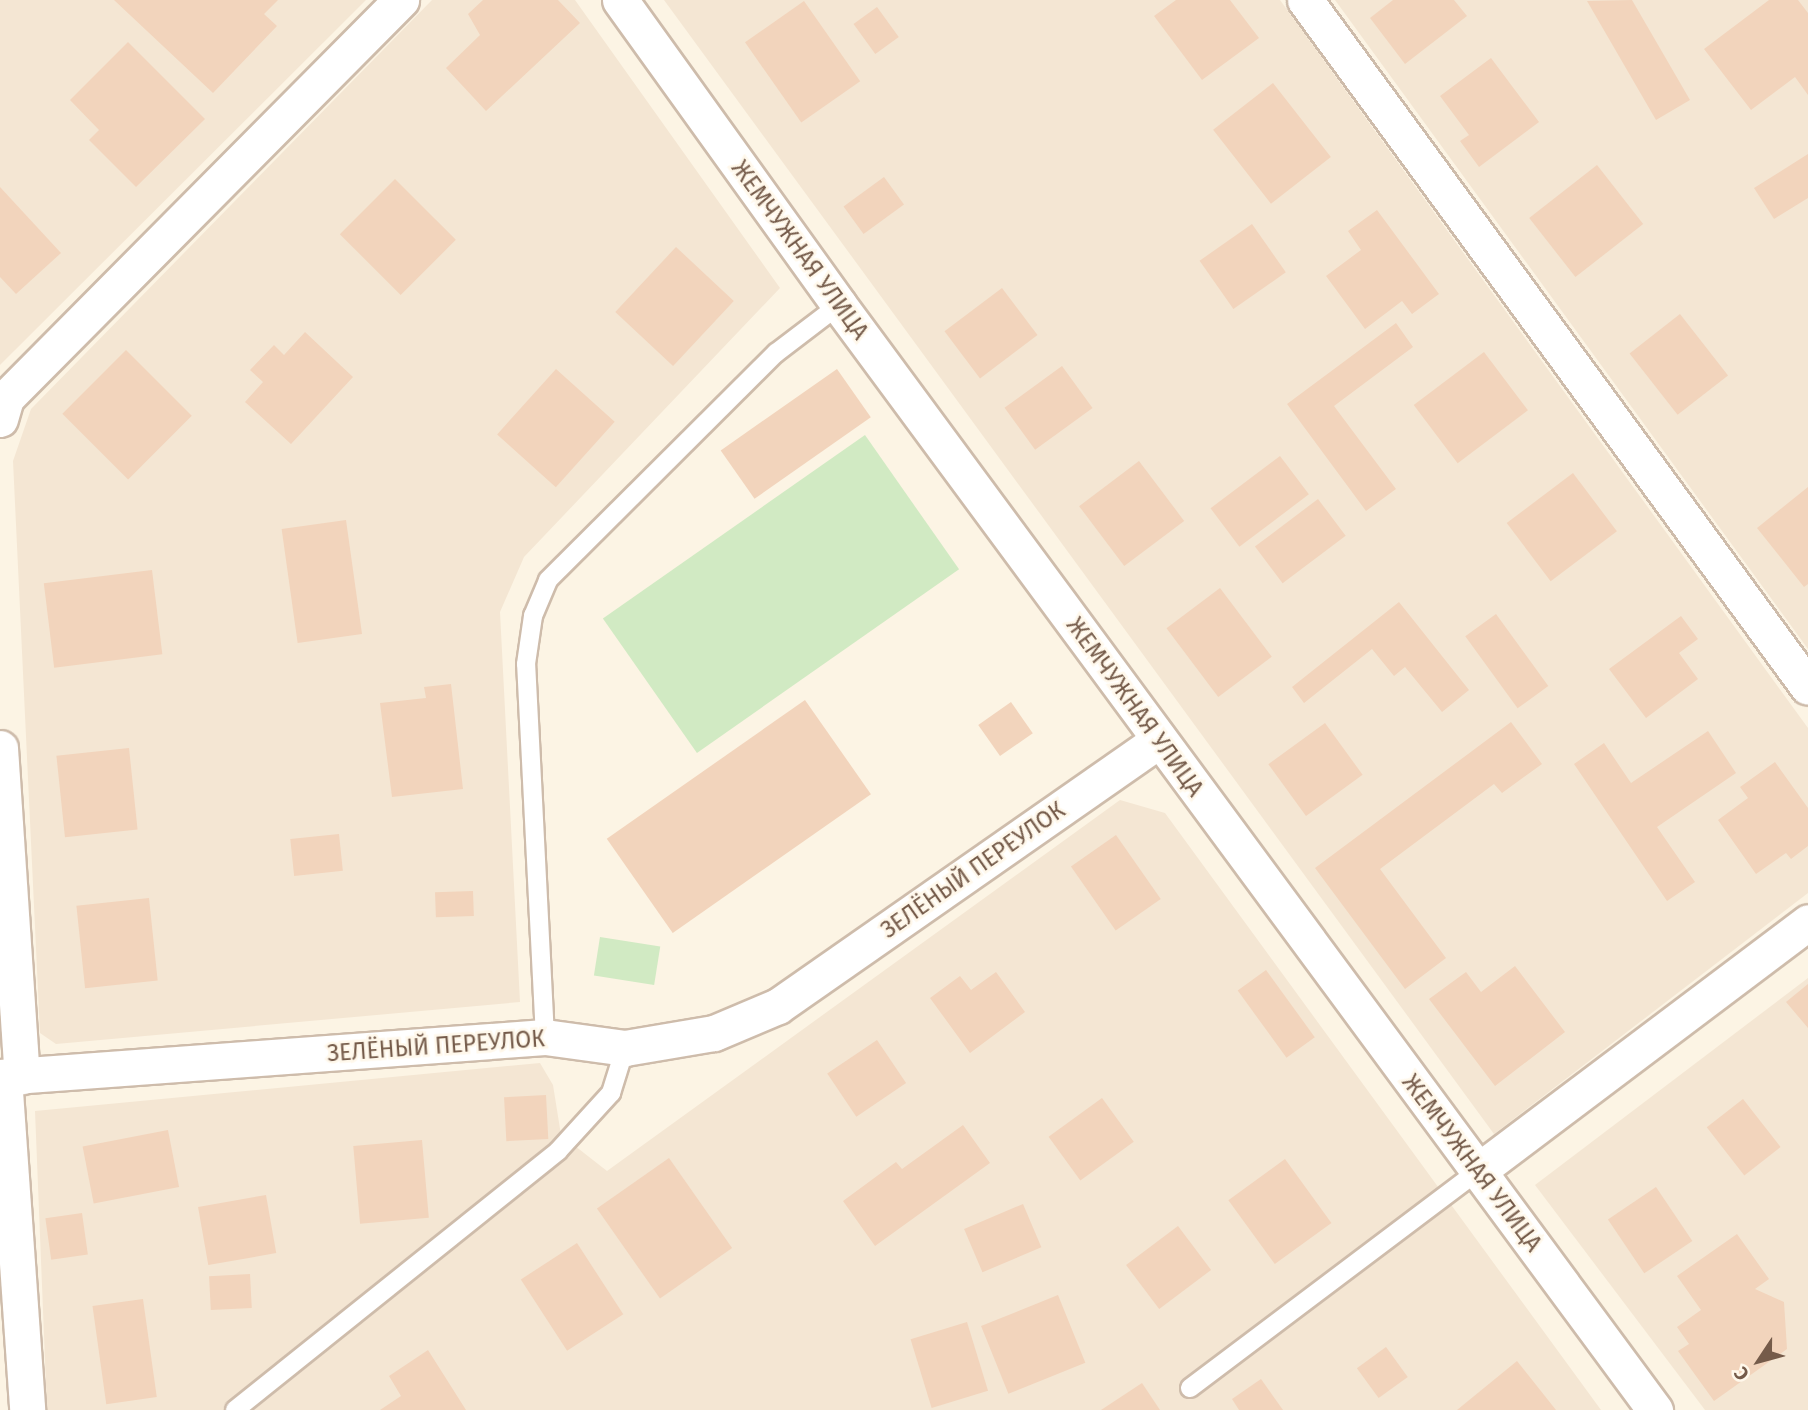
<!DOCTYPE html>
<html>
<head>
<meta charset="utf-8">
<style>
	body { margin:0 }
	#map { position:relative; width:1808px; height:1410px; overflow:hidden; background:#fcf4e4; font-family:"Fira Sans",sans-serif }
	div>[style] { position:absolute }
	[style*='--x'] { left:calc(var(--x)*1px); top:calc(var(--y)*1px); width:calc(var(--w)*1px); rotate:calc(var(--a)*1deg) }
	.residential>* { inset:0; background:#f4e6d3 }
	.green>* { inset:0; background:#d1eac3; transform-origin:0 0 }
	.building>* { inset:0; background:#f2d4bc; transform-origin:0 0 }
	.roads { filter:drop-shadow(2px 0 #cebcab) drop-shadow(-2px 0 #cebcab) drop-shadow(0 2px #cebcab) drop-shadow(0 -2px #cebcab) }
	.service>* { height:18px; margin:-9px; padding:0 9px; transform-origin:9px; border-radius:9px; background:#fff }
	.minor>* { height:35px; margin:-17.5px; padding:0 17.5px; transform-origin:17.5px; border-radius:17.5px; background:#fff }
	span { translate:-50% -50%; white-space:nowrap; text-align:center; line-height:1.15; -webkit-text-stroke:5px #fff8eb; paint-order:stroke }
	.street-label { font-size:23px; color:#755b4a }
	.north { position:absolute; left:1724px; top:1326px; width:70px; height:70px; -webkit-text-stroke:5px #fff8eb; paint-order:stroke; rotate:234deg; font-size:19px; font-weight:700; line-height:28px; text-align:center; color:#755b4a }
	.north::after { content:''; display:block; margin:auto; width:24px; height:32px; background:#755b4a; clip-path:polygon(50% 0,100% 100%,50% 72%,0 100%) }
</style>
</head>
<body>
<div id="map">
	<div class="residential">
		<i style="clip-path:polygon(0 0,366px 0,0 365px)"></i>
		<i style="clip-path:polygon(432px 0,575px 0,780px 288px,524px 557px,500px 612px,520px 1002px,56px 1044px,40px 1033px,13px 461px,31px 409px)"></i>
		<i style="clip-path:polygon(664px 0,1280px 0,1808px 728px,1808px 893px,1494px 1134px)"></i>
		<i style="clip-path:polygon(1335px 0,1808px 0,1808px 649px)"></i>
		<i style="clip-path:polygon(1120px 800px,1165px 813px,1601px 1410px,47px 1410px,35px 1111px,540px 1063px,553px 1085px,561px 1135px,607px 1171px)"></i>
		<i style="clip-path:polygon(1808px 978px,1808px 1410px,1705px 1410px,1535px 1185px)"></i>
	</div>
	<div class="green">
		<i style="left:865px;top:435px;width:164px;height:320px;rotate:55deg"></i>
		<i style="left:600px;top:937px;width:61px;height:39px;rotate:9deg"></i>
	</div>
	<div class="building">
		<i style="clip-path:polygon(114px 0,278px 0,264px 14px,277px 26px,213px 93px)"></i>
		<i style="clip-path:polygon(483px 0,558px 0,580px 23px,486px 111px,446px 68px,480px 35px,468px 14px)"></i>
		<i style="clip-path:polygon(1176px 0,1230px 0,1259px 38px,1202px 80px,1154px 16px)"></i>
		<i style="clip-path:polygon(1393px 0,1454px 0,1467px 16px,1405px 64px,1370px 18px)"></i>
		<i style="clip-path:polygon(1632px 0,1690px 100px,1656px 120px,1587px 1px)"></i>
		<i style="clip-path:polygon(1769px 0,1798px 0,1808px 13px,1808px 95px,1795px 77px,1751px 110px,1704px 49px)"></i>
		<i style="left:804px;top:1px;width:98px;height:72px;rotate:55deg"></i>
		<i style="left:877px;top:7px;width:37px;height:29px;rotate:54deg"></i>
		<i style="clip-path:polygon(128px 42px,205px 119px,136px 187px,89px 140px,99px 130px,70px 100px)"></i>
		<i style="clip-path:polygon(1491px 58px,1539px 122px,1479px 167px,1460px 141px,1469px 135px,1440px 96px)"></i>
		<i style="left:1273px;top:83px;width:94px;height:76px;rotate:52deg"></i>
		<i style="clip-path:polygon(1808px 154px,1808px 198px,1774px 219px,1754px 188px)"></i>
		<i style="left:1597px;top:165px;width:75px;height:86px;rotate:52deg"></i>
		<i style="left:884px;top:177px;width:34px;height:50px;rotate:54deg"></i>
		<i style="left:395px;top:179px;width:86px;height:78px;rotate:45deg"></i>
		<i style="clip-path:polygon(0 187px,61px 253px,16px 294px,0 277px)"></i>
		<i style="clip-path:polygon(1377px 210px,1439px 294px,1412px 314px,1402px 301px,1365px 329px,1326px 276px,1361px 250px,1348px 231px)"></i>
		<i style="left:1252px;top:224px;width:59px;height:64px;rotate:55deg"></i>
		<i style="left:676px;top:247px;width:79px;height:89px;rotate:43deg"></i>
		<i style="left:1002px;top:288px;width:59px;height:72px;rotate:53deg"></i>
		<i style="left:1680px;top:314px;width:78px;height:64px;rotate:52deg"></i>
		<i style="clip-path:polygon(1396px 323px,1413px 347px,1334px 406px,1396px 489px,1366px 511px,1287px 404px)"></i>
		<i style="clip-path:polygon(305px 332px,353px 377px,291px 444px,245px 402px,263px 382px,250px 370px,274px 345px,284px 355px)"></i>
		<i style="left:126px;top:350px;width:93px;height:90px;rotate:45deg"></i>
		<i style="left:1484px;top:352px;width:73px;height:88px;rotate:53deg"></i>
		<i style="left:1062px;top:366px;width:52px;height:71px;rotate:54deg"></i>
		<i style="left:556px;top:369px;width:79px;height:88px;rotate:42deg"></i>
		<i style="left:837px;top:369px;width:59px;height:142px;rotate:55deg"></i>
		<i style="left:1280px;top:456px;width:48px;height:87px;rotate:53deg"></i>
		<i style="left:1139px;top:461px;width:75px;height:75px;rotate:53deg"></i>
		<i style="left:1573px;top:473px;width:73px;height:83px;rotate:53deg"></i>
		<i style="clip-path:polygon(1808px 487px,1808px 584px,1804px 587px,1757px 528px)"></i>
		<i style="left:1318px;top:499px;width:46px;height:79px;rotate:53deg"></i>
		<i style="left:346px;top:520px;width:115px;height:65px;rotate:82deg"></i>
		<i style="left:152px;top:570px;width:85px;height:109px;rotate:83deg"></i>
		<i style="left:1220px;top:588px;width:86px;height:67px;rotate:53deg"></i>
		<i style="clip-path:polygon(1399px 602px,1469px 690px,1442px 712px,1405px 667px,1394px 676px,1372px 649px,1304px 703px,1292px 687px)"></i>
		<i style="left:1496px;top:614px;width:89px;height:38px;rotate:54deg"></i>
		<i style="clip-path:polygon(1681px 616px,1698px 639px,1679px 653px,1698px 679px,1646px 718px,1609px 669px)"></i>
		<i style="clip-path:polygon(451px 684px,463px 789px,392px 797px,380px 703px,426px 698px,424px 687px)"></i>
		<i style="left:805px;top:700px;width:115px;height:242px;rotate:55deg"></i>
		<i style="left:1011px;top:702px;width:38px;height:40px;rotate:55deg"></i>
		<i style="clip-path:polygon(1511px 722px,1542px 764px,1502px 793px,1494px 784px,1380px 869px,1446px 958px,1405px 989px,1315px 868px)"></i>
		<i style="left:1325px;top:723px;width:64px;height:70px;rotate:54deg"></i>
		<i style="clip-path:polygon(1708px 731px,1736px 773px,1657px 827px,1695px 882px,1667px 901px,1574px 764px,1604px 743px,1631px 783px)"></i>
		<i style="left:129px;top:748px;width:82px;height:73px;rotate:84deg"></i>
		<i style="clip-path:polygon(1775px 762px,1808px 808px,1808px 846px,1791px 859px,1786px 853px,1756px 874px,1718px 820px,1748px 798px,1740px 787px)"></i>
		<i style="left:339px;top:834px;width:37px;height:49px;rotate:84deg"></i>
		<i style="left:1116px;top:835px;width:78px;height:55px;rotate:55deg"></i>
		<i style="left:473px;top:891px;width:25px;height:38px;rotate:88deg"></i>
		<i style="left:149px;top:898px;width:83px;height:73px;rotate:84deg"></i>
		<i style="clip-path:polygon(1515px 966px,1565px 1032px,1495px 1086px,1429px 999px,1466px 972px,1481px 992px)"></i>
		<i style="left:1266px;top:970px;width:83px;height:35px;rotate:54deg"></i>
		<i style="clip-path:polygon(996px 972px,1025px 1012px,970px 1053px,930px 998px,960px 976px,971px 990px)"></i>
		<i style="clip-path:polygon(1808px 984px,1808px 1028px,1786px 1002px)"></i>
		<i style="left:877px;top:1040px;width:52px;height:60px;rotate:56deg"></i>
		<i style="left:546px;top:1095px;width:44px;height:42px;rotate:87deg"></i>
		<i style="left:1102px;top:1098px;width:54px;height:66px;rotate:54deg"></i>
		<i style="left:1743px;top:1099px;width:61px;height:46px;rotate:52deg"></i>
		<i style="clip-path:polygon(963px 1125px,990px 1163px,875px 1246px,843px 1201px,896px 1162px,902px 1169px)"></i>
		<i style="left:168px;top:1130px;width:58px;height:87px;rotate:79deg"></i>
		<i style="left:422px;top:1140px;width:78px;height:69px;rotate:85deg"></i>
		<i style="left:669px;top:1158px;width:110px;height:88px;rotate:55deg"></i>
		<i style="left:1285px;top:1159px;width:79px;height:70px;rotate:54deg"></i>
		<i style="left:1656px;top:1187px;width:65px;height:58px;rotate:56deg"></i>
		<i style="left:266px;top:1195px;width:59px;height:69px;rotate:80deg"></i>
		<i style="left:1023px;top:1204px;width:47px;height:64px;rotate:67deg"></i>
		<i style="left:82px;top:1213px;width:42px;height:37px;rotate:82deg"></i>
		<i style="left:1178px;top:1226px;width:55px;height:65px;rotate:53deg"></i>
		<i style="clip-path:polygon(1737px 1234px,1769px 1279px,1755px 1289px,1784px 1302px,1787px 1349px,1714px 1401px,1678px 1351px,1689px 1344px,1677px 1327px,1701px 1310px,1677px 1276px)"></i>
		<i style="left:577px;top:1243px;width:85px;height:67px;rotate:57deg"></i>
		<i style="left:250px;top:1274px;width:34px;height:41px;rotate:87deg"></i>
		<i style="left:1058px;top:1295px;width:73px;height:83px;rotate:68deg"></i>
		<i style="left:143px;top:1299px;width:99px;height:51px;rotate:82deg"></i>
		<i style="left:967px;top:1322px;width:72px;height:59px;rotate:73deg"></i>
		<i style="left:1386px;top:1347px;width:37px;height:36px;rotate:54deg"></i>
		<i style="clip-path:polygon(428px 1350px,466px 1410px,380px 1410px,401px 1396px,389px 1376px)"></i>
		<i style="clip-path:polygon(1517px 1361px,1556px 1410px,1457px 1410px)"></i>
		<i style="clip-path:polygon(1261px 1379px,1283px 1410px,1239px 1410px,1232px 1399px)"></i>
		<i style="clip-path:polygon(1142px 1383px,1160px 1410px,1101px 1410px)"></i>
	</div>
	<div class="roads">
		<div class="service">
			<i style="--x:545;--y:1037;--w:373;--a:-92.9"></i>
			<i style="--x:526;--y:664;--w:49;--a:-81.7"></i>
			<i style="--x:533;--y:616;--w:39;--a:-67"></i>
			<i style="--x:548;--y:580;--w:322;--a:-44.9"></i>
			<i style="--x:776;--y:353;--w:79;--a:-37.3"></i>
			<i style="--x:1190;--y:1388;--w:361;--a:-37"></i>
			<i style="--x:235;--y:1410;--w:414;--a:-38.7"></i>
			<i style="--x:558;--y:1151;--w:79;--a:-47.6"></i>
			<i style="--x:611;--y:1093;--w:47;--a:-72.7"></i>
		</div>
		<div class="minor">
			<i style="--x:620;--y:0;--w:375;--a:54.3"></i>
			<i style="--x:839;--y:305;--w:1374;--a:53.56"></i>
			<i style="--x:1305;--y:0;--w:851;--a:53.79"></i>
			<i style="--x:0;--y:419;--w:22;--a:-74"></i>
			<i style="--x:6;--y:398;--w:561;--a:-45.22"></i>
			<i style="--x:0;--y:748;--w:329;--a:86.2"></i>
			<i style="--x:0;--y:1077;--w:546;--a:-4.2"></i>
			<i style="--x:545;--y:1037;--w:81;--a:7.8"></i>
			<i style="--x:625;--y:1048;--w:90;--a:-9.6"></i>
			<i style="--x:714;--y:1033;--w:69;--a:-22.9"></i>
			<i style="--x:778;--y:1006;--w:465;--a:-34.9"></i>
			<i style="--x:4;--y:1077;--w:334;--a:86"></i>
			<i style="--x:1478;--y:1171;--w:413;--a:-37"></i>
		</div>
	</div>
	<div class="street-label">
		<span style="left:800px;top:250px;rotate:54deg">ЖЕМЧУЖНАЯ УЛИЦА</span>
		<span style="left:1135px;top:707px;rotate:54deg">ЖЕМЧУЖНАЯ УЛИЦА</span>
		<span style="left:973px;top:870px;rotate:-35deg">ЗЕЛЁНЫЙ ПЕРЕУЛОК</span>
		<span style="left:436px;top:1046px;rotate:-4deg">ЗЕЛЁНЫЙ ПЕРЕУЛОК</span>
		<span style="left:1472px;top:1163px;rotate:53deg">ЖЕМЧУЖНАЯ УЛИЦА</span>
	</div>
	<div class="north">С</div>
</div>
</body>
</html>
